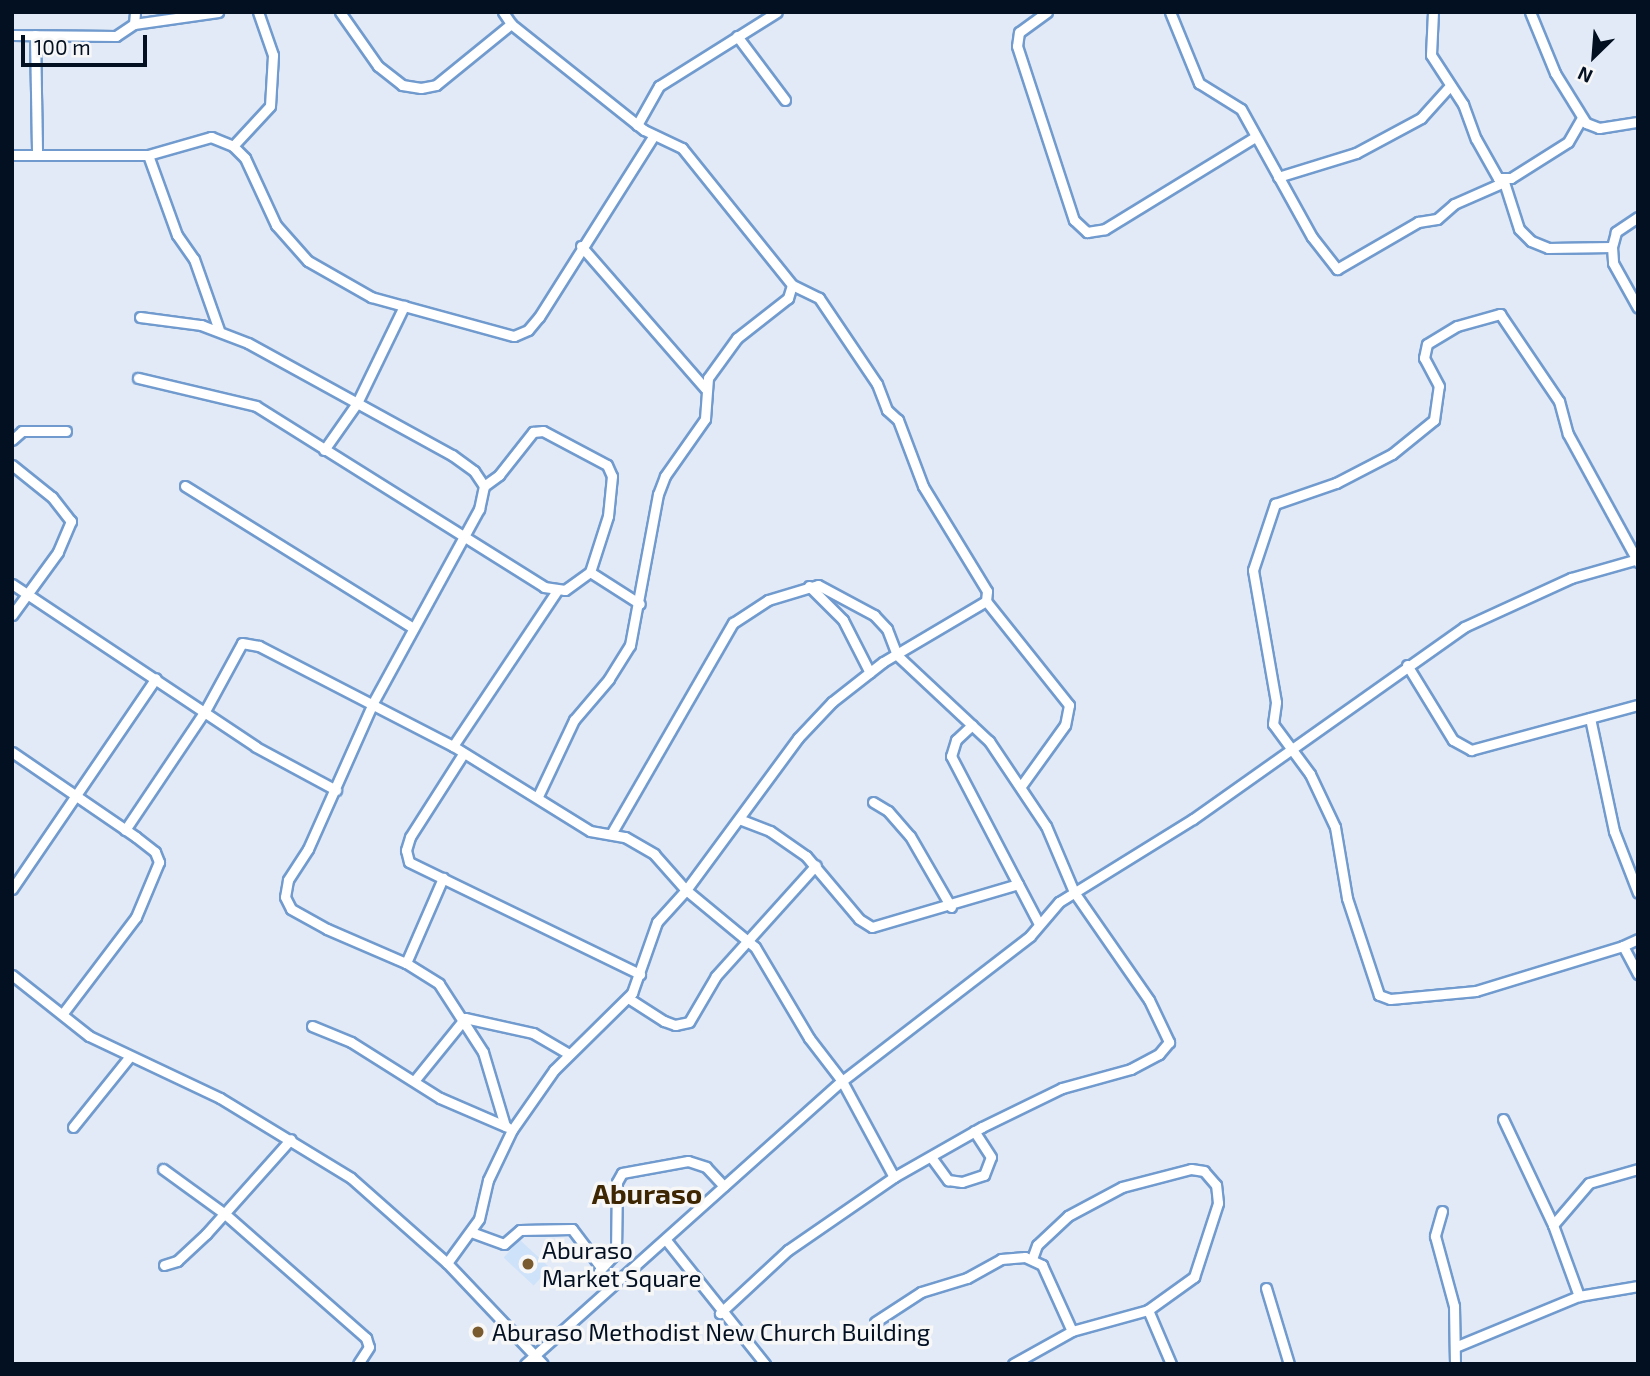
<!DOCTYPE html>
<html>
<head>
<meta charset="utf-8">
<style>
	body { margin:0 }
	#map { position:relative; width:1650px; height:1376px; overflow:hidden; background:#e1eaf6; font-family:"Exo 2",sans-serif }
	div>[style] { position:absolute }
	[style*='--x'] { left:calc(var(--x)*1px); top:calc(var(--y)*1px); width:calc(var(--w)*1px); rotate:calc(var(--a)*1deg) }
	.built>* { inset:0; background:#cee2fa; transform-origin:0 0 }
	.roads { filter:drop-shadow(2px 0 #719bce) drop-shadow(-2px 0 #719bce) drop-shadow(0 2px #719bce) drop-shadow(0 -2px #719bce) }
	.minor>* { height:9px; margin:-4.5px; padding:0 4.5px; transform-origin:4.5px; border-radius:4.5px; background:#fff }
	.dots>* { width:19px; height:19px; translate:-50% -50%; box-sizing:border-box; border:4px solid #f7f7f7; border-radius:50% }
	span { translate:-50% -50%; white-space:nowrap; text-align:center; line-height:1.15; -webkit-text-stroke:7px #f7f7f7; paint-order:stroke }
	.poi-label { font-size:24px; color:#021022 }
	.left { translate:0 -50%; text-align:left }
	.quarter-label { font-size:28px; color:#3d2601; font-weight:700 }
	.frame { position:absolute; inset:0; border:14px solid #021022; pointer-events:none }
	.north { position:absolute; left:1559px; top:21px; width:70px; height:70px; -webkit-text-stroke:5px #f7f7f7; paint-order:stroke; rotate:205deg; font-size:19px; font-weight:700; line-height:28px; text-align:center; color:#021022 }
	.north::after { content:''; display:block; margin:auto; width:24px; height:32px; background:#021022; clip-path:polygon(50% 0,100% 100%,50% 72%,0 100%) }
	.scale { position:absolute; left:21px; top:35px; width:126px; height:32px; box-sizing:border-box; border:4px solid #021022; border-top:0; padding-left:9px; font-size:21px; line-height:24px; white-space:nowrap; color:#021022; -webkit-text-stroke:5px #f7f7f7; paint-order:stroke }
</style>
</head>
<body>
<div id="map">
	<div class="built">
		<i style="left:520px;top:1240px;width:41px;height:24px;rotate:43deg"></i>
	</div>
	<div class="roads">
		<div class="minor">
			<i style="--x:340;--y:12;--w:66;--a:54.9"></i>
			<i style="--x:378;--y:66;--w:31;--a:38"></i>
			<i style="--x:402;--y:85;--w:19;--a:9"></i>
			<i style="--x:421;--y:88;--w:15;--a:-11"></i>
			<i style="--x:436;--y:85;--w:97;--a:-39.1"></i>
			<i style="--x:503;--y:12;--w:14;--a:56"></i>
			<i style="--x:511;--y:24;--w:170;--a:38.6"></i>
			<i style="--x:644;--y:130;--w:42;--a:25.3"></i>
			<i style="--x:682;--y:148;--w:176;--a:51.2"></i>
			<i style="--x:792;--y:285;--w:14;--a:107"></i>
			<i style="--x:788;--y:298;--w:65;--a:141.9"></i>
			<i style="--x:737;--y:338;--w:49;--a:125.9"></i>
			<i style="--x:708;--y:378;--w:41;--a:94.2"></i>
			<i style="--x:705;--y:419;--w:70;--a:125.1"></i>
			<i style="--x:665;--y:476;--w:19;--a:111"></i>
			<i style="--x:658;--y:494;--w:154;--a:100.5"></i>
			<i style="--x:630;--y:645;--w:40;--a:122"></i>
			<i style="--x:609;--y:679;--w:54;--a:130.5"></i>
			<i style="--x:574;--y:720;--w:84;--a:115.3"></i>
			<i style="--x:1047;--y:12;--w:34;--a:144"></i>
			<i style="--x:1019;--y:32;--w:14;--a:98"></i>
			<i style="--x:1017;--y:46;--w:183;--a:71.9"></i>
			<i style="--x:1074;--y:220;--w:18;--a:43"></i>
			<i style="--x:1087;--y:232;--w:18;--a:-9"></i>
			<i style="--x:1105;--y:229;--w:176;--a:-31.5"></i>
			<i style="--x:1170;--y:12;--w:77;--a:67.8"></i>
			<i style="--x:1199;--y:83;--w:49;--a:31.8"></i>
			<i style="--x:1241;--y:109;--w:146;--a:61"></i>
			<i style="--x:1312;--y:237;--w:41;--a:52"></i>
			<i style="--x:1337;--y:269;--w:94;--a:-30.1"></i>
			<i style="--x:1418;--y:222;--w:19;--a:-9"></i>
			<i style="--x:1437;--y:219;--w:23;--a:-41"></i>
			<i style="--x:1454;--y:204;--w:55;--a:-23.7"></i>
			<i style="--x:1504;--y:182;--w:49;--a:72.3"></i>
			<i style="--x:1519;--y:229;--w:17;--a:45"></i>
			<i style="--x:1531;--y:241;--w:18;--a:22"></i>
			<i style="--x:1548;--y:248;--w:64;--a:-0.9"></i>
			<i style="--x:1433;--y:12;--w:43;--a:92.7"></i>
			<i style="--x:1431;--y:55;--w:59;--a:56.9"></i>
			<i style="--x:1463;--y:104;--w:37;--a:70"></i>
			<i style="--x:1476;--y:139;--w:45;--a:60.6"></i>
			<i style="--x:1498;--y:178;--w:13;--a:0"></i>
			<i style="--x:1511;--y:178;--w:67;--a:-32.3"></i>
			<i style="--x:1568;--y:142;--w:28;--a:-60"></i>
			<i style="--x:1530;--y:12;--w:66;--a:67.7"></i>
			<i style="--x:1555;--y:73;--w:59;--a:58.2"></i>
			<i style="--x:1586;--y:123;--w:14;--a:21"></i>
			<i style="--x:1599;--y:128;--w:39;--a:-9"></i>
			<i style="--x:134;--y:24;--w:12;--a:-85"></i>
			<i style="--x:12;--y:35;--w:104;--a:0.6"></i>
			<i style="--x:116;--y:36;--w:22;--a:-34"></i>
			<i style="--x:134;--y:24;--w:85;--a:-8.1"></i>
			<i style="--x:35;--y:35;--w:120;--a:89"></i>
			<i style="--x:737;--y:36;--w:80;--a:53.1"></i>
			<i style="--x:637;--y:125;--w:45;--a:-60.6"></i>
			<i style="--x:659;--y:86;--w:139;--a:-32.1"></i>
			<i style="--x:233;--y:146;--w:54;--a:-47.2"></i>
			<i style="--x:270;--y:106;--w:51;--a:-86.6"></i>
			<i style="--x:273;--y:55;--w:46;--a:-109.2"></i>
			<i style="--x:12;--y:155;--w:136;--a:0"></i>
			<i style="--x:148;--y:155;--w:66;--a:-15.9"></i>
			<i style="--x:211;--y:137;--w:24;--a:22"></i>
			<i style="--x:233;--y:146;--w:17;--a:45"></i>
			<i style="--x:245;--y:158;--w:74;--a:65.2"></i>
			<i style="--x:276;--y:225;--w:48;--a:48.4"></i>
			<i style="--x:308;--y:261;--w:73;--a:29.7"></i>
			<i style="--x:371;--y:297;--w:148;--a:15.3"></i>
			<i style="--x:514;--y:336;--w:15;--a:-23"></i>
			<i style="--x:528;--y:330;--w:17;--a:-50"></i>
			<i style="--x:539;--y:317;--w:215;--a:-57.7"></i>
			<i style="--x:148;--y:155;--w:85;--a:70.1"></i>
			<i style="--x:177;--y:235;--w:29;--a:55"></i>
			<i style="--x:194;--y:259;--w:75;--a:70.6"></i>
			<i style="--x:1278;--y:177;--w:82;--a:-17.1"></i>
			<i style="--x:1356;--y:153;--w:74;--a:-28.3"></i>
			<i style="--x:1421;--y:118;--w:42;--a:-47.9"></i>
			<i style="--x:1638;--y:217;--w:27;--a:146"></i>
			<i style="--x:1616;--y:232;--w:16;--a:105"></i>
			<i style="--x:1612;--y:247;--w:16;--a:86"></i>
			<i style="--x:1613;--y:263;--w:51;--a:60.9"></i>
			<i style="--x:581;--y:246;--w:189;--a:48.9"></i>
			<i style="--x:140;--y:317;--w:62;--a:7.5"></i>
			<i style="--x:201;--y:325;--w:50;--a:21"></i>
			<i style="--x:248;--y:343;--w:233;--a:28.8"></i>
			<i style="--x:452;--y:455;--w:27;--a:36"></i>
			<i style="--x:474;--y:471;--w:18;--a:56"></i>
			<i style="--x:484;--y:486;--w:24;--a:102"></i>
			<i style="--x:479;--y:509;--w:221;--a:118.7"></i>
			<i style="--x:373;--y:703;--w:160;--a:114"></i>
			<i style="--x:308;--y:849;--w:37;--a:123"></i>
			<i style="--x:288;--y:880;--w:17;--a:100"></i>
			<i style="--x:285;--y:897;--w:13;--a:63"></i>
			<i style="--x:291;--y:909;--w:41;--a:29.1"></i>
			<i style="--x:327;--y:929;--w:86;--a:23.3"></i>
			<i style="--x:406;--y:963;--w:39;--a:32"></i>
			<i style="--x:439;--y:984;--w:81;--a:57.1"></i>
			<i style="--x:483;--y:1052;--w:77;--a:73.4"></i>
			<i style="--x:138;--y:378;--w:121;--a:13.3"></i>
			<i style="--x:256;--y:406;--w:340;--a:32.1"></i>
			<i style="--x:544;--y:587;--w:21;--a:8"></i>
			<i style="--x:565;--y:590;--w:31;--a:-36"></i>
			<i style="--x:590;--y:572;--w:59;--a:32.6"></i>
			<i style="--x:12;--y:440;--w:13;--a:-42"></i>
			<i style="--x:22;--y:431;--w:44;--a:0"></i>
			<i style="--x:324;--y:450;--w:57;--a:-54.9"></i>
			<i style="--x:357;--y:403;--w:108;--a:-64.1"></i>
			<i style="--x:12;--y:465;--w:51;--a:38.7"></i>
			<i style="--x:52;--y:497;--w:31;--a:52"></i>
			<i style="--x:71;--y:521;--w:34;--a:113"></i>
			<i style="--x:58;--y:552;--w:78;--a:126.1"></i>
			<i style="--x:185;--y:486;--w:269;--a:31.9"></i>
			<i style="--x:484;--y:486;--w:19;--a:-36"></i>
			<i style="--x:499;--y:475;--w:55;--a:-51.7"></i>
			<i style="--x:533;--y:432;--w:10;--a:-6"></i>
			<i style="--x:543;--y:431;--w:72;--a:28"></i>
			<i style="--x:607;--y:465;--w:12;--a:66"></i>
			<i style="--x:612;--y:476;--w:40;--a:95.7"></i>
			<i style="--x:608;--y:516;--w:59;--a:107.8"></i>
			<i style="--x:12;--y:584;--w:293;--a:33.7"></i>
			<i style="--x:256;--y:747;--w:91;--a:28.3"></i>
			<i style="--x:809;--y:586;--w:48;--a:45"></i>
			<i style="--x:843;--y:620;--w:59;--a:63"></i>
			<i style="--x:986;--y:601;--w:133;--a:51.4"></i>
			<i style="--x:1069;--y:705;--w:20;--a:101"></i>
			<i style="--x:1065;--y:725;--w:75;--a:125.8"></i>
			<i style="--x:1407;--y:665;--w:88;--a:58.5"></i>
			<i style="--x:1453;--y:740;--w:21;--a:29"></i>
			<i style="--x:1471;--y:750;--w:173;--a:-15.1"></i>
			<i style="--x:1590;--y:718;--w:116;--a:78"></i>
			<i style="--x:1614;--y:831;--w:66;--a:68.8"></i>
			<i style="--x:972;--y:725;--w:22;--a:137"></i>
			<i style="--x:956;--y:740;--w:17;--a:107"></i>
			<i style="--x:951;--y:756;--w:144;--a:62.4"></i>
			<i style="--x:453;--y:746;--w:185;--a:-56.2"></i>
			<i style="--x:12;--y:752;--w:150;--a:34.4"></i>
			<i style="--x:136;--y:837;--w:24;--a:38"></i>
			<i style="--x:155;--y:852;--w:11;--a:68"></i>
			<i style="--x:159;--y:862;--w:60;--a:112.7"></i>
			<i style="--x:136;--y:917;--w:121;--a:127.2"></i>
			<i style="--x:463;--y:754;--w:98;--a:122.6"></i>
			<i style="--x:410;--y:837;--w:14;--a:107"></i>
			<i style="--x:406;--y:850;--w:12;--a:76"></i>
			<i style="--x:409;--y:862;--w:257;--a:25.9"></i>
			<i style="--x:873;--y:802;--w:17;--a:31"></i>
			<i style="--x:888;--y:811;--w:33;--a:49"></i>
			<i style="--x:910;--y:836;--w:82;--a:60"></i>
			<i style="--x:739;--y:819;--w:33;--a:21"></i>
			<i style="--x:770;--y:831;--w:44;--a:34.8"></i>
			<i style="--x:806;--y:856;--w:82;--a:49.9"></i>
			<i style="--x:859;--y:919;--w:15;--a:32"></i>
			<i style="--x:872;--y:927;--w:152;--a:-16.4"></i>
			<i style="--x:1018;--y:884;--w:45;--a:62.3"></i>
			<i style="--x:125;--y:830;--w:143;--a:-56.1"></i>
			<i style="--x:205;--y:711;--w:77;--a:-61.4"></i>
			<i style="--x:242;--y:643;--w:17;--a:10"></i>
			<i style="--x:259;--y:646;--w:218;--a:27.3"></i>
			<i style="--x:453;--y:746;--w:161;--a:31.8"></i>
			<i style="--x:590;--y:831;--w:36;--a:10"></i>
			<i style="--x:625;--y:837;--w:34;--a:30"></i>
			<i style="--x:654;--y:854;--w:48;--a:48.4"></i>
			<i style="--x:686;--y:890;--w:89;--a:39.6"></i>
			<i style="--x:755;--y:947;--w:106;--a:59.3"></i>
			<i style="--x:809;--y:1038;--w:54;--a:52.5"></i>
			<i style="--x:842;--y:1081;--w:109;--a:61.6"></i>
			<i style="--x:611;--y:834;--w:244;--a:-60"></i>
			<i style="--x:733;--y:623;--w:42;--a:-33.3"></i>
			<i style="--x:768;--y:600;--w:52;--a:-16.7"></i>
			<i style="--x:818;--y:585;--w:64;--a:28.2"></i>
			<i style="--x:874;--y:615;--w:19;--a:47"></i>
			<i style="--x:887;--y:629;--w:28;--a:69"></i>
			<i style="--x:897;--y:655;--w:126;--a:43.1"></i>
			<i style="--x:989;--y:741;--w:102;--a:56.2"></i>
			<i style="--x:1046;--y:826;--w:72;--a:67"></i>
			<i style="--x:1074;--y:892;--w:131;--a:55.2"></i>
			<i style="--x:1149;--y:1000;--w:47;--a:64.5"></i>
			<i style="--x:1169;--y:1042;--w:16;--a:130"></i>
			<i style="--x:1159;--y:1054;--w:32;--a:152"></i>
			<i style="--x:1131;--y:1069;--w:72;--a:164.6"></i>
			<i style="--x:1062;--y:1088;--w:89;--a:154"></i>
			<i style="--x:982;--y:1127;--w:101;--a:150.4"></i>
			<i style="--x:894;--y:1177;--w:129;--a:145.4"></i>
			<i style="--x:788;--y:1250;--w:93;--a:137.2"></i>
			<i style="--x:12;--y:889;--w:255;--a:-55.7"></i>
			<i style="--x:1638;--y:939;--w:17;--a:155"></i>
			<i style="--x:1623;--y:946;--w:32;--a:62"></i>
			<i style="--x:1623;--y:946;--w:154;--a:163"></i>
			<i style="--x:1476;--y:991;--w:86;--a:174.7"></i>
			<i style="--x:1390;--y:999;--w:12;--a:-160"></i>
			<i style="--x:1379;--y:995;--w:102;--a:-108.3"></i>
			<i style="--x:1347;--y:898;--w:72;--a:-99.6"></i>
			<i style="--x:1335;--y:827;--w:59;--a:-115.3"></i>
			<i style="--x:1310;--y:774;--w:62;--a:-126.5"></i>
			<i style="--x:1273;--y:724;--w:22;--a:-82"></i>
			<i style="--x:1276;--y:702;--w:134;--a:-99.9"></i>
			<i style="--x:1253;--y:570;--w:70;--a:-71.6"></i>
			<i style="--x:1275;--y:504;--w:65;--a:-19"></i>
			<i style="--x:1336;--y:483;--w:63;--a:-27.4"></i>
			<i style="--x:1392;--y:454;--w:54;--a:-39"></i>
			<i style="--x:1434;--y:420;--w:34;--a:-82"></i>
			<i style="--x:1439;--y:386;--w:32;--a:-118"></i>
			<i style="--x:1424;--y:358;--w:14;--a:-78"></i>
			<i style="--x:1427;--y:344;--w:35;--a:-31"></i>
			<i style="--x:1457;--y:326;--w:45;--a:-15.6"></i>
			<i style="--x:1500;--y:314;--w:105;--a:55.9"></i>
			<i style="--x:1559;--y:401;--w:34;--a:75"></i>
			<i style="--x:1568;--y:434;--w:146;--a:61.3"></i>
			<i style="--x:406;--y:963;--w:93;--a:-66.5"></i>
			<i style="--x:12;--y:975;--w:98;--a:38.4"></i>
			<i style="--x:89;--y:1036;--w:145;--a:25.3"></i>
			<i style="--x:220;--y:1098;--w:153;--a:31.4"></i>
			<i style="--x:351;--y:1178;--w:128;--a:41.5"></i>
			<i style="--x:447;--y:1263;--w:139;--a:46.5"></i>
			<i style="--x:628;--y:998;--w:43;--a:32.6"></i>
			<i style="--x:664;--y:1021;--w:12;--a:20"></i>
			<i style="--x:675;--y:1025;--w:14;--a:-12"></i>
			<i style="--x:689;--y:1022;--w:53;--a:-59.6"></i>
			<i style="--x:716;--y:976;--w:149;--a:-48"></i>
			<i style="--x:465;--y:1018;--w:70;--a:12.4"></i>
			<i style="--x:533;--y:1033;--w:42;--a:30.3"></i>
			<i style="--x:312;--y:1026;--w:42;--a:22.3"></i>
			<i style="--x:351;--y:1042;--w:105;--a:32.2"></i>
			<i style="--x:440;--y:1098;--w:73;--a:23.4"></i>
			<i style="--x:414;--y:1081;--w:81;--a:-51"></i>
			<i style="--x:1503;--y:1119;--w:117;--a:64.7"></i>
			<i style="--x:1553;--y:1225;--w:76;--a:69.9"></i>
			<i style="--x:73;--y:1127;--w:91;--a:-51.2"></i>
			<i style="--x:931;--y:1157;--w:29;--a:54"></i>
			<i style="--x:948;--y:1180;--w:14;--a:8"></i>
			<i style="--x:962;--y:1182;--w:23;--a:-18"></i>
			<i style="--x:984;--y:1175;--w:19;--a:-69"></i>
			<i style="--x:991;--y:1157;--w:31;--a:-123"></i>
			<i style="--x:163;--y:1169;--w:77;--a:36"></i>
			<i style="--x:225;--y:1214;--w:188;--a:41.3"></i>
			<i style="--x:366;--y:1338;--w:9;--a:72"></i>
			<i style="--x:369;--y:1347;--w:20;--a:123"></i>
			<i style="--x:1442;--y:1211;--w:26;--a:106"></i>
			<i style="--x:1435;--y:1236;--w:73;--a:74.8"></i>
			<i style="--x:1454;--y:1306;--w:58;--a:89"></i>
			<i style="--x:1553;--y:1225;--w:55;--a:-49.4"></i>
			<i style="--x:1589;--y:1183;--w:51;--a:-15.9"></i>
			<i style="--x:471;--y:1232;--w:35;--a:20"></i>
			<i style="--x:504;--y:1244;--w:21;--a:-41"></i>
			<i style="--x:520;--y:1230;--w:52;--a:-1.1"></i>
			<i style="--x:572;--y:1229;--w:46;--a:52.9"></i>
			<i style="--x:666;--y:1240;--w:159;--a:51.4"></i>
			<i style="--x:447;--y:1263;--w:54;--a:-54"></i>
			<i style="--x:479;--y:1219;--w:40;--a:-77"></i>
			<i style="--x:488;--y:1180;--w:55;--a:-64.4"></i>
			<i style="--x:512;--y:1130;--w:73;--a:-55"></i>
			<i style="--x:554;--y:1070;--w:110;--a:-44.6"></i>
			<i style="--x:632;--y:993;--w:75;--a:-70.6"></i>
			<i style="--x:657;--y:922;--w:43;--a:-47.8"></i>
			<i style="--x:686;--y:890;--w:189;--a:-53.6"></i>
			<i style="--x:798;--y:738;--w:50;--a:-46.6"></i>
			<i style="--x:832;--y:702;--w:65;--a:-38.1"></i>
			<i style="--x:883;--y:662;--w:120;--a:-30.6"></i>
			<i style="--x:986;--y:601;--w:10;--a:-84"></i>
			<i style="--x:987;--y:591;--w:123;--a:-121.4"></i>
			<i style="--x:923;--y:486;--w:71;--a:-110.7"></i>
			<i style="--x:898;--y:420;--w:15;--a:-138"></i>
			<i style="--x:887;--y:410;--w:28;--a:-111"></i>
			<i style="--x:877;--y:384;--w:104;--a:-124"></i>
			<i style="--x:819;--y:298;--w:30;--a:-154"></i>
			<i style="--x:164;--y:1265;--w:14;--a:-17"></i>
			<i style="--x:177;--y:1261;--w:40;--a:-43"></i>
			<i style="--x:206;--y:1234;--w:127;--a:-48.2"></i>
			<i style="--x:611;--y:1286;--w:19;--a:-129"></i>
			<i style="--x:599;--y:1271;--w:25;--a:-47"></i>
			<i style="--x:616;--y:1253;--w:71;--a:-89.2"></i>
			<i style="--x:617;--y:1182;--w:10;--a:-61"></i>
			<i style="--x:622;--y:1173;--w:67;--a:-10.3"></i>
			<i style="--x:688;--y:1161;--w:19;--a:18"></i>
			<i style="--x:706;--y:1167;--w:26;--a:47"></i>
			<i style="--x:1266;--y:1288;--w:79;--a:73.2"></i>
			<i style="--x:1148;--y:1310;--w:59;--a:66.9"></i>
			<i style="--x:875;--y:1322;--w:55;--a:-33.1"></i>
			<i style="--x:921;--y:1292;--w:48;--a:-16.9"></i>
			<i style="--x:967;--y:1278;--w:39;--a:-29"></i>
			<i style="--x:1001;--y:1259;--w:24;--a:-5"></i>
			<i style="--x:1025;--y:1257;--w:19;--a:25"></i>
			<i style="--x:1042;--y:1265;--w:72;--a:65.6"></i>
			<i style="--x:1455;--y:1347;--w:134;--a:-22.4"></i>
			<i style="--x:1579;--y:1296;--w:60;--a:-9.6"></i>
			<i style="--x:525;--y:1364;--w:425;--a:-41.8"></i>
			<i style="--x:842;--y:1081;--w:237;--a:-37.6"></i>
			<i style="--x:1030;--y:936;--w:45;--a:-49.5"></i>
			<i style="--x:1059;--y:902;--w:158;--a:-31.8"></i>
			<i style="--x:1193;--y:819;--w:332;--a:-35.3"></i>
			<i style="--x:1464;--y:627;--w:118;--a:-24.6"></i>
			<i style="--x:1571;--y:578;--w:70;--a:-15.8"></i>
			<i style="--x:1013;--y:1364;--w:68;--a:-29.2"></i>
			<i style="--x:1072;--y:1331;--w:79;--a:-15.4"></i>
			<i style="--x:1148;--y:1310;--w:57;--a:-35.7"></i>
			<i style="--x:1194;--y:1277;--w:78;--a:-72"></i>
			<i style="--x:1218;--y:1203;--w:18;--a:-96"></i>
			<i style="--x:1216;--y:1185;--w:18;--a:-131"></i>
			<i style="--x:1204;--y:1171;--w:13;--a:-171"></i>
			<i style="--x:1191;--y:1169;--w:71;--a:165.4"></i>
			<i style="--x:1122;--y:1187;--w:61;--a:151.8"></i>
			<i style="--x:1068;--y:1216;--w:42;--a:136.9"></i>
			<i style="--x:1037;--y:1245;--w:15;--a:110"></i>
		</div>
	</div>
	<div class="dots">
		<i style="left:528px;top:1264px;background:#7a5b30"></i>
		<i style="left:478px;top:1332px;background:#7a5b30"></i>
	</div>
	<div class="poi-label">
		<span class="left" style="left:542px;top:1264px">Aburaso<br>Market Square</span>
		<span class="left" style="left:492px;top:1332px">Aburaso Methodist New Church Building</span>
	</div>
	<div class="quarter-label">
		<span style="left:647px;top:1193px">Aburaso</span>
	</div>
	<div class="frame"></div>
	<div class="north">N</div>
	<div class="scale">100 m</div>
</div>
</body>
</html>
